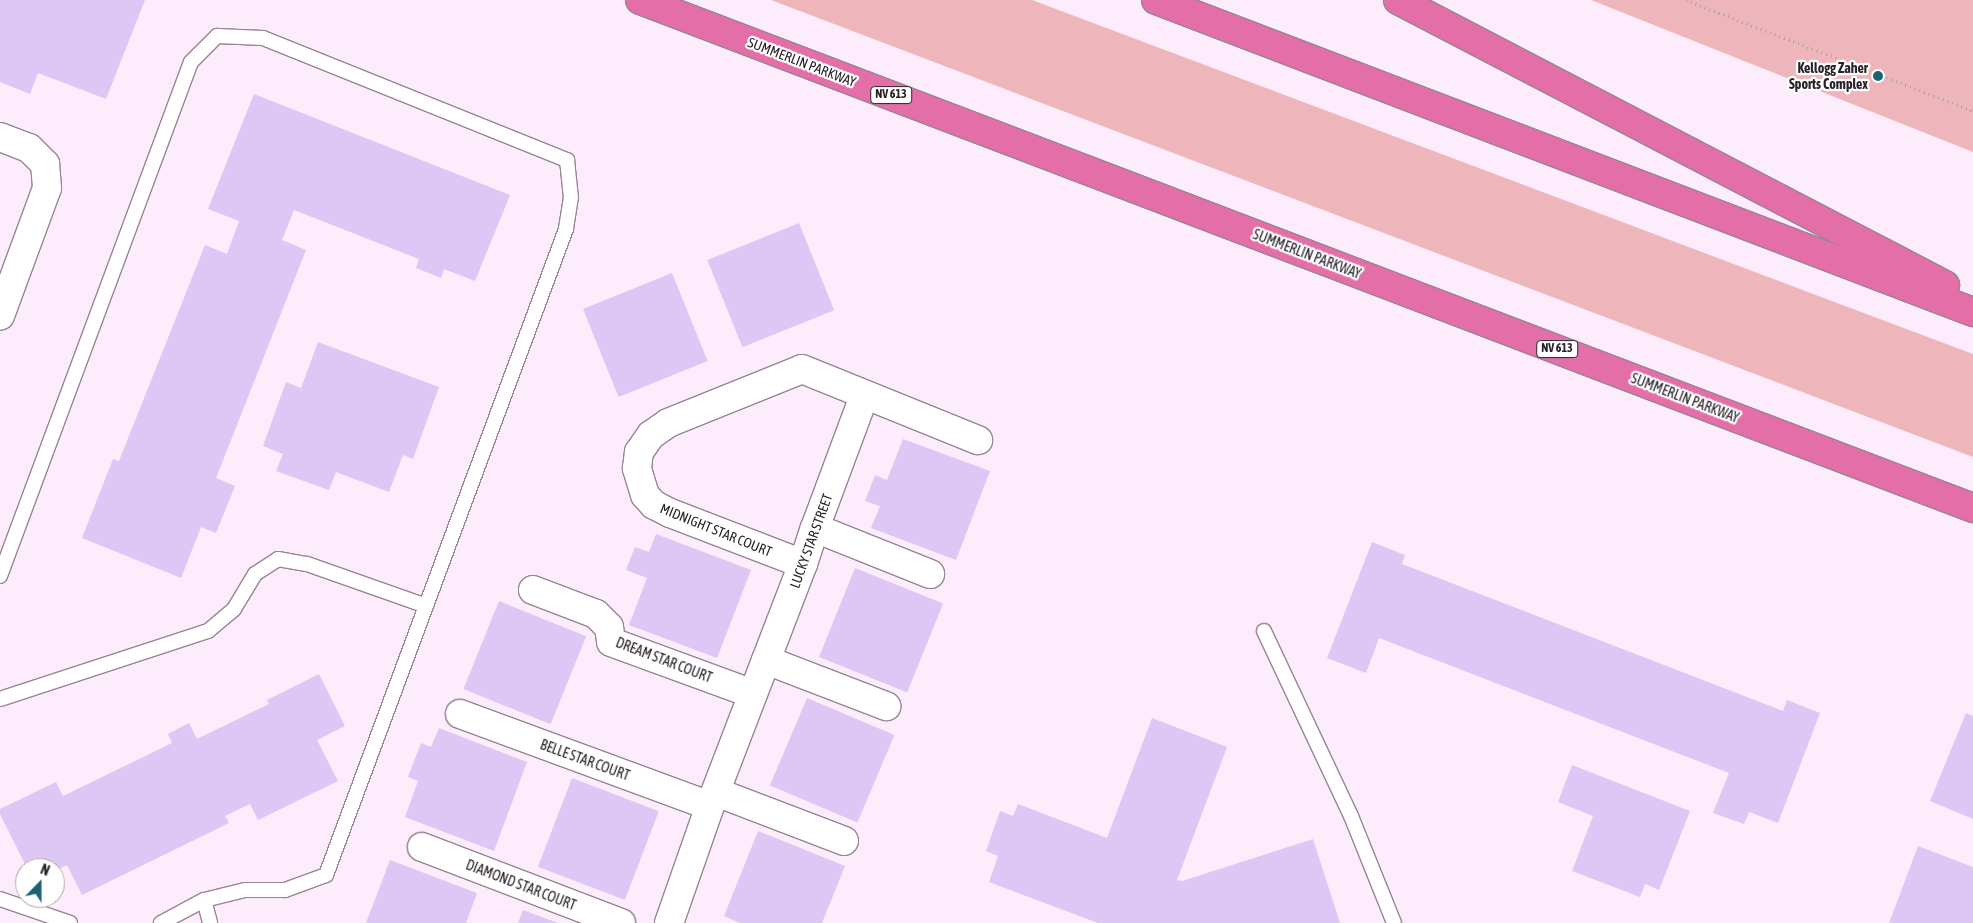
<!DOCTYPE html>
<html>
<head>
<meta charset="utf-8">
<style>
	body { margin:0 }
	#map { position:relative; width:1973px; height:923px; overflow:hidden; background:#fdecfb; font-family:"Asap Condensed",sans-serif }
	div>[style] { position:absolute }
	[style*='--x'] { left:calc(var(--x)*1px); top:calc(var(--y)*1px); width:calc(var(--w)*1px); rotate:calc(var(--a)*1deg) }
	.green>* { inset:0; background:#eeb6ba }
	.building>* { inset:0; background:#dcc7f5; transform-origin:0 0 }
	.path>* { height:3px; margin-top:-1.5px; transform-origin:0; background:repeating-linear-gradient(90deg,#ab9eaa 0 1px,transparent 0 5px) }
	.roads { filter:drop-shadow(1px 0 #978496) drop-shadow(-1px 0 #978496) drop-shadow(0 1px #978496) drop-shadow(0 -1px #978496) }
	.service>* { height:14px; margin:-7px; padding:0 7px; transform-origin:7px; border-radius:7px; background:#fff }
	.minor>* { height:28px; margin:-14px; padding:0 14px; transform-origin:14px; border-radius:14px; background:#fff }
	.motorway>* { height:28px; margin:-14px; padding:0 14px; transform-origin:14px; border-radius:14px; background:#e46fa8 }
	.dots>* { width:14px; height:14px; translate:-50% -50%; box-sizing:border-box; border:2px solid #fff; border-radius:50% }
	span { translate:-50% -50%; white-space:nowrap; text-align:center; line-height:1.15; -webkit-text-stroke:4.5px #fff; paint-order:stroke }
	.shield-label span { padding:1px 4px; background:#fff; border:1px solid; border-radius:4px; -webkit-text-stroke-width:0 }
	.shield-label { font-size:12px; color:#2a2229; font-weight:700 }
	.street-label { font-size:14px; color:#2a2229 }
	.poi-label { font-size:14px; color:#2a2229; font-weight:700 }
	.right { translate:-100% -50%; text-align:right }
	.north { position:absolute; left:15px; top:858px; width:50px; height:50px; box-sizing:border-box; background:#fff; border:1px solid #aaa7a9; border-radius:50%; rotate:22deg; font-size:14px; font-weight:700; line-height:20px; text-align:center; color:#2a2229 }
	.north::after { content:''; display:block; margin:auto; width:18px; height:22px; background:#1c6473; clip-path:polygon(50% 0,100% 100%,50% 72%,0 100%) }
</style>
</head>
<body>
<div id="map">
	<div class="green">
		<i style="clip-path:polygon(771px 0,1032px 0,1973px 354px,1973px 457px)"></i>
		<i style="clip-path:polygon(1591px 0,1973px 0,1973px 152px)"></i>
	</div>
	<div class="building">
		<i style="clip-path:polygon(0 0,145px 0,106px 99px,38px 73px,30px 94px,0 82px)"></i>
		<i style="clip-path:polygon(254px 94px,510px 195px,475px 281px,444px 269px,441px 278px,416px 268px,419px 259px,294px 210px,282px 240px,306px 250px,216px 478px,235px 486px,216px 533px,201px 527px,181px 578px,82px 538px,113px 459px,119px 461px,205px 245px,227px 254px,239px 221px,208px 209px)"></i>
		<i style="left:799px;top:223px;width:94px;height:99px;rotate:68deg"></i>
		<i style="left:672px;top:273px;width:95px;height:96px;rotate:68deg"></i>
		<i style="clip-path:polygon(318px 342px,439px 387px,413px 459px,403px 455px,389px 492px,336px 472px,329px 490px,276px 471px,283px 454px,263px 446px,286px 382px,301px 388px)"></i>
		<i style="clip-path:polygon(903px 439px,990px 471px,956px 560px,871px 528px,880px 506px,865px 501px,875px 475px,887px 480px)"></i>
		<i style="clip-path:polygon(656px 534px,751px 570px,717px 658px,629px 625px,647px 578px,626px 570px,635px 547px,649px 552px)"></i>
		<i style="clip-path:polygon(1372px 542px,1405px 555px,1402px 564px,1783px 711px,1787px 700px,1820px 713px,1778px 823px,1749px 812px,1744px 824px,1713px 813px,1729px 773px,1379px 638px,1366px 673px,1327px 658px)"></i>
		<i style="left:855px;top:568px;width:95px;height:96px;rotate:22deg"></i>
		<i style="left:499px;top:601px;width:94px;height:95px;rotate:22deg"></i>
		<i style="clip-path:polygon(319px 674px,345px 726px,317px 740px,338px 781px,258px 820px,250px 804px,225px 816px,229px 823px,82px 895px,67px 865px,55px 871px,55px 868px,27px 868px,0 814px,0 809px,56px 782px,63px 796px,172px 743px,168px 734px,189px 723px,197px 739px,269px 704px,267px 700px)"></i>
		<i style="left:807px;top:698px;width:95px;height:95px;rotate:23deg"></i>
		<i style="clip-path:polygon(1966px 713px,1973px 716px,1973px 819px,1930px 801px)"></i>
		<i style="clip-path:polygon(1152px 718px,1227px 747px,1177px 880px,1182px 881px,1313px 839px,1340px 923px,1098px 923px,989px 882px,998px 856px,986px 851px,1000px 811px,1013px 816px,1018px 804px,1107px 838px)"></i>
		<i style="clip-path:polygon(439px 728px,527px 762px,494px 851px,405px 817px,418px 781px,408px 777px,421px 743px,431px 747px)"></i>
		<i style="clip-path:polygon(1572px 765px,1690px 811px,1659px 890px,1645px 884px,1640px 897px,1572px 871px,1593px 816px,1558px 802px)"></i>
		<i style="left:572px;top:778px;width:93px;height:95px;rotate:21deg"></i>
		<i style="clip-path:polygon(758px 831px,845px 866px,822px 923px,740px 923px,724px 916px)"></i>
		<i style="clip-path:polygon(1918px 846px,1973px 867px,1973px 923px,1889px 923px)"></i>
		<i style="clip-path:polygon(390px 860px,477px 893px,466px 923px,366px 923px)"></i>
		<i style="clip-path:polygon(523px 910px,558px 923px,518px 923px)"></i>
	</div>
	<div class="path">
		<i style="--x:1686;--y:0;--w:308;--a:21.1"></i>
	</div>
	<div class="roads">
		<div class="service">
			<i style="--x:0;--y:576;--w:548;--a:-69.62"></i>
			<i style="--x:191;--y:62;--w:37;--a:-45"></i>
			<i style="--x:217;--y:36;--w:46;--a:2.5"></i>
			<i style="--x:263;--y:38;--w:328;--a:21.9"></i>
			<i style="--x:567;--y:160;--w:37;--a:84"></i>
			<i style="--x:571;--y:197;--w:32;--a:99"></i>
			<i style="--x:566;--y:229;--w:689;--a:110.38"></i>
			<i style="--x:326;--y:875;--w:44;--a:159.9"></i>
			<i style="--x:285;--y:890;--w:40;--a:180"></i>
			<i style="--x:245;--y:890;--w:42;--a:166.3"></i>
			<i style="--x:204;--y:900;--w:49;--a:151.9"></i>
			<i style="--x:1264;--y:631;--w:204;--a:64.8"></i>
			<i style="--x:1351;--y:816;--w:115;--a:68.1"></i>
			<i style="--x:0;--y:699;--w:219;--a:-18.1"></i>
			<i style="--x:208;--y:631;--w:34;--a:-40"></i>
			<i style="--x:234;--y:609;--w:41;--a:-59"></i>
			<i style="--x:255;--y:574;--w:27;--a:-33"></i>
			<i style="--x:278;--y:559;--w:29;--a:10"></i>
			<i style="--x:307;--y:564;--w:126;--a:19.4"></i>
			<i style="--x:0;--y:899;--w:74;--a:18.9"></i>
			<i style="--x:204;--y:900;--w:24;--a:75"></i>
		</div>
		<div class="minor">
			<i style="--x:0;--y:137;--w:31;--a:21"></i>
			<i style="--x:29;--y:148;--w:23;--a:45"></i>
			<i style="--x:45;--y:164;--w:24;--a:85"></i>
			<i style="--x:47;--y:188;--w:136;--a:110.2"></i>
			<i style="--x:815;--y:528;--w:124;--a:21.8"></i>
			<i style="--x:803;--y:564;--w:142;--a:-159"></i>
			<i style="--x:670;--y:513;--w:18;--a:-153"></i>
			<i style="--x:654;--y:505;--w:13;--a:-132"></i>
			<i style="--x:645;--y:495;--w:28;--a:-107"></i>
			<i style="--x:637;--y:468;--w:16;--a:-83"></i>
			<i style="--x:639;--y:452;--w:21;--a:-55"></i>
			<i style="--x:651;--y:435;--w:21;--a:-35"></i>
			<i style="--x:668;--y:423;--w:144;--a:-21.9"></i>
			<i style="--x:802;--y:369;--w:190;--a:22"></i>
			<i style="--x:533;--y:590;--w:67;--a:20.9"></i>
			<i style="--x:596;--y:614;--w:18;--a:45"></i>
			<i style="--x:609;--y:627;--w:15;--a:82"></i>
			<i style="--x:611;--y:642;--w:151;--a:20.1"></i>
			<i style="--x:766;--y:660;--w:129;--a:21"></i>
			<i style="--x:460;--y:714;--w:266;--a:20.2"></i>
			<i style="--x:716;--y:792;--w:137;--a:20.9"></i>
			<i style="--x:422;--y:847;--w:213;--a:20.9"></i>
			<i style="--x:669;--y:923;--w:124;--a:-70.7"></i>
			<i style="--x:710;--y:806;--w:259;--a:-69"></i>
			<i style="--x:803;--y:564;--w:38;--a:-72"></i>
			<i style="--x:815;--y:528;--w:141;--a:-69.6"></i>
		</div>
		<div class="motorway">
			<i style="--x:640;--y:0;--w:1427;--a:20.86"></i>
			<i style="--x:1156;--y:0;--w:875;--a:20.9"></i>
			<i style="--x:1398;--y:0;--w:617;--a:27.52"></i>
		</div>
	</div>
	<div class="dots">
		<i style="left:1878px;top:76px;background:#1c6473"></i>
	</div>
	<div class="shield-label">
		<span style="left:891px;top:95px">NV 613</span>
		<span style="left:1557px;top:349px">NV 613</span>
	</div>
	<div class="street-label">
		<span style="left:802px;top:62px;rotate:21deg">SUMMERLIN PARKWAY</span>
		<span style="left:1307px;top:254px;rotate:21deg">SUMMERLIN PARKWAY</span>
		<span style="left:1685px;top:398px;rotate:21deg">SUMMERLIN PARKWAY</span>
		<span style="left:716px;top:530px;rotate:22deg">MIDNIGHT STAR COURT</span>
		<span style="left:811px;top:541px;rotate:-70deg">LUCKY STAR STREET</span>
		<span style="left:664px;top:660px;rotate:21deg">DREAM STAR COURT</span>
		<span style="left:585px;top:760px;rotate:20deg">BELLE STAR COURT</span>
		<span style="left:521px;top:885px;rotate:21deg">DIAMOND STAR COURT</span>
	</div>
	<div class="poi-label">
		<span class="right" style="left:1868px;top:76px">Kellogg Zaher<br>Sports Complex</span>
	</div>
	<div class="north">N</div>
</div>
</body>
</html>
